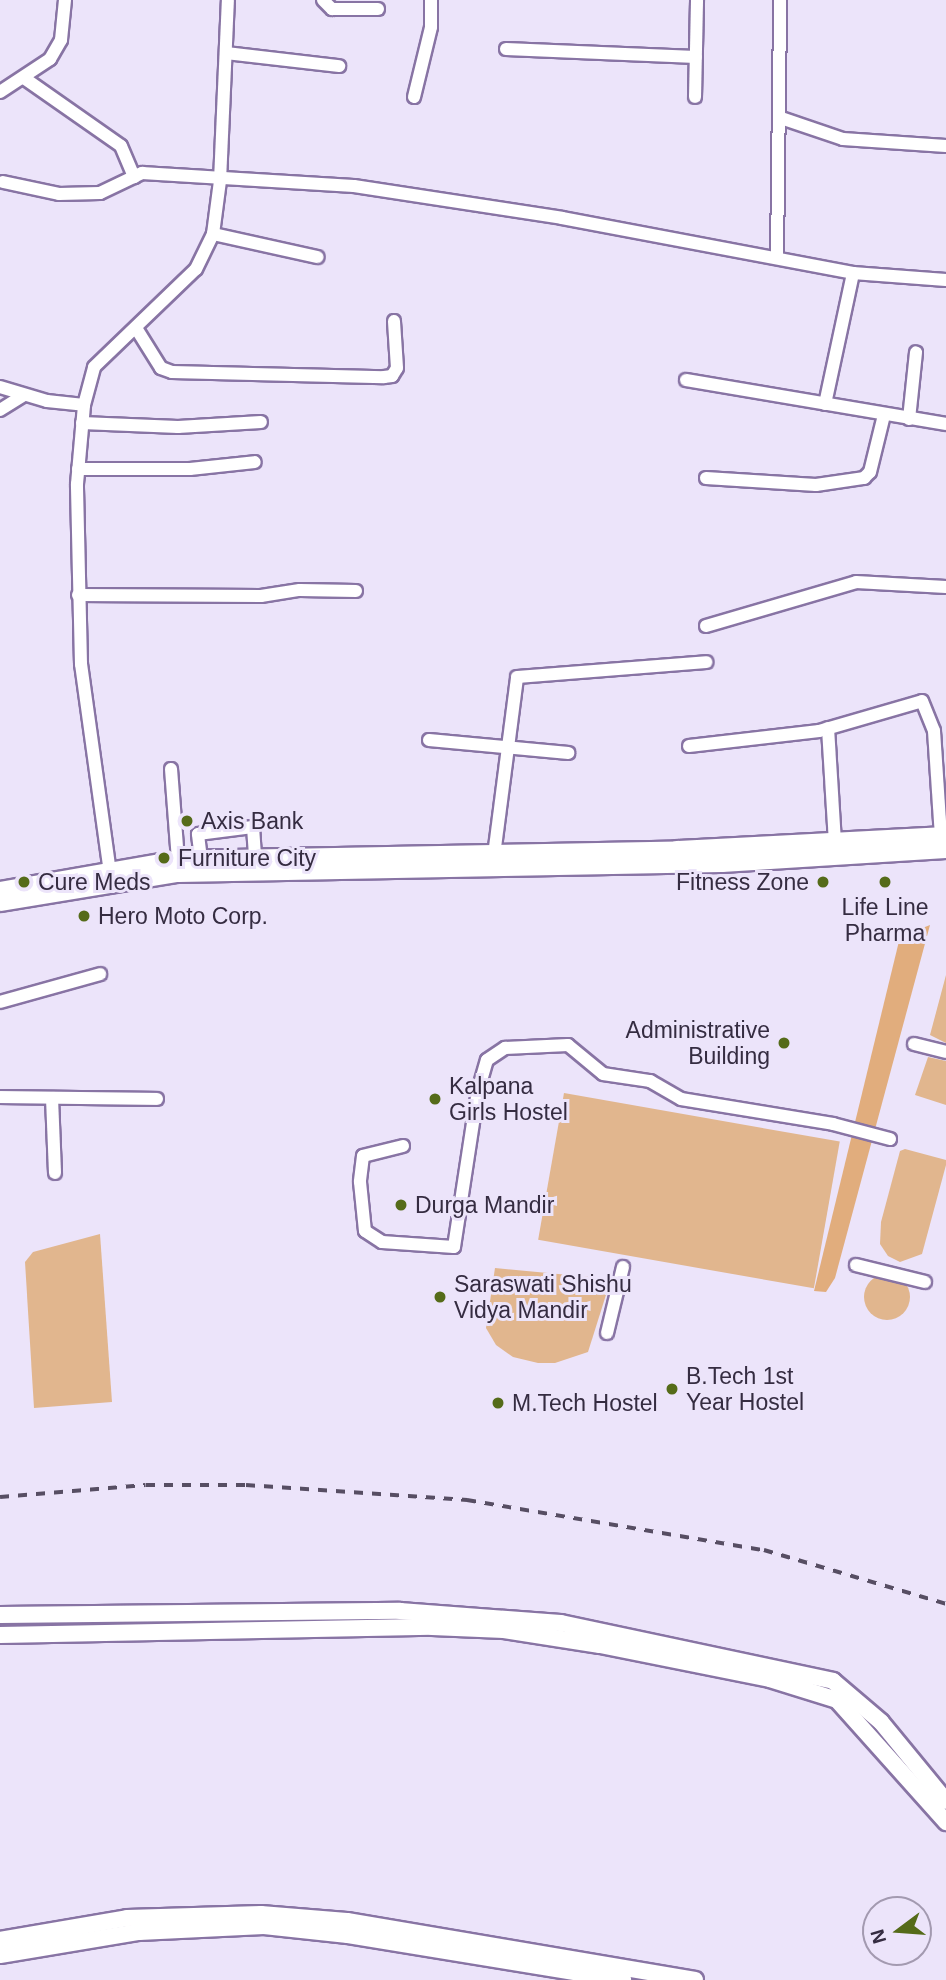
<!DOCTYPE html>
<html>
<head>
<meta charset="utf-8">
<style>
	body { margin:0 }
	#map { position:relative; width:946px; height:1980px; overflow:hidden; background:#ece4fa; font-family:Helvetica,sans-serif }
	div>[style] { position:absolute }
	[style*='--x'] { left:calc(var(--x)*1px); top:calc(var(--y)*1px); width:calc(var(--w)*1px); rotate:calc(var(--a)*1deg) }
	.green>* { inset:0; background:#e1b68e; transform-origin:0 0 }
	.round { border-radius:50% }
	.forest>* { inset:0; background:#e1ad7d }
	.roads { filter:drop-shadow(2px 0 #8874a4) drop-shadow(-2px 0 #8874a4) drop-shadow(0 2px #8874a4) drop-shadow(0 -2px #8874a4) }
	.minor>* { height:12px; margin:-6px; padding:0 6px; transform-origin:6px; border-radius:6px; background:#fff }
	.tertiary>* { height:16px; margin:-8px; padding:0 8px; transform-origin:8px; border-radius:8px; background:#fff }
	.secondary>* { height:18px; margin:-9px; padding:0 9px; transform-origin:9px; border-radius:9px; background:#fff }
	.rail>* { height:3.5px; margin-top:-1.75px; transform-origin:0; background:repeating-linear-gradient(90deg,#574e63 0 9px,transparent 0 18px) }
	.dots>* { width:19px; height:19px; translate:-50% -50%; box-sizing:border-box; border:4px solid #ece4fa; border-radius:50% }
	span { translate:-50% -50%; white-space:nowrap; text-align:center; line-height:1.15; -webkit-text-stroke:6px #ece4fa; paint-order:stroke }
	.poi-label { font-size:23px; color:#352c41 }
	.left { translate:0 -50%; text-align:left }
	.right { translate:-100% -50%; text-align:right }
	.north { position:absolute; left:862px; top:1896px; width:70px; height:70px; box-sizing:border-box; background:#ece4fa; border:2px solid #a39ab0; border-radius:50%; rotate:254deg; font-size:19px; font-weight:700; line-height:28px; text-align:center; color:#352c41 }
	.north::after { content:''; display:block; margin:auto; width:24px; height:32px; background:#556b19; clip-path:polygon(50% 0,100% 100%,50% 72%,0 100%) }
</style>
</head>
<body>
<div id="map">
	<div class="green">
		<i style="clip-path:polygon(946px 975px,946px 1043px,930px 1035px)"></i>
		<i style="clip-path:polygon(928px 1057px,946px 1061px,946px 1105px,915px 1095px)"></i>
		<i style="left:564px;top:1093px;width:280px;height:149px;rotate:10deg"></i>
		<i style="clip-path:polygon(905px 1149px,946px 1160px,946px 1165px,922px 1254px,900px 1262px,888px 1256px,880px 1244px,881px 1222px,900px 1151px)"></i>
		<i style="clip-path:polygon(100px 1234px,112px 1402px,34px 1408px,25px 1262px,33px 1252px)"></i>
		<i style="clip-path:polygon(495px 1268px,611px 1279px,588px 1352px,555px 1363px,538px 1363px,513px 1357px,496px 1345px,486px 1328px)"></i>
		<i class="round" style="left:864px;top:1274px;width:46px;height:46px"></i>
	</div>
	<div class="forest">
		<i style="clip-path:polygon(930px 925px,835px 1278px,826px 1292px,814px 1291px,900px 937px)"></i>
	</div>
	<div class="roads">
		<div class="minor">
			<i style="--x:323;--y:0;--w:13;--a:45"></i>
			<i style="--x:332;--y:9;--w:46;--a:0"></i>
			<i style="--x:506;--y:49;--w:190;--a:2.4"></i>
			<i style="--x:226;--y:53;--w:114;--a:6.6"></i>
			<i style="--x:24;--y:78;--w:118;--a:35"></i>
			<i style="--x:121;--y:146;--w:34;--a:67"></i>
			<i style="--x:0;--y:92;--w:60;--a:-33.4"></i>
			<i style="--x:50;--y:59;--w:22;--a:-60"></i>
			<i style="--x:61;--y:40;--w:40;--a:-84.3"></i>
			<i style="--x:414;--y:97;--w:72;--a:-76.3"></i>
			<i style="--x:431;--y:27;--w:27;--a:-90"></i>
			<i style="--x:695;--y:97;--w:97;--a:-88.8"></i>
			<i style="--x:781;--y:118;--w:65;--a:18.7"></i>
			<i style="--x:843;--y:139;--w:103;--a:3.9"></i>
			<i style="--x:3;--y:182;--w:57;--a:12.1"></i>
			<i style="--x:59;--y:194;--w:41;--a:-1.4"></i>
			<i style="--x:100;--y:193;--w:47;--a:-25.5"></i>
			<i style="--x:142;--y:173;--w:212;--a:3.5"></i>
			<i style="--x:354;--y:186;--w:210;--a:8.7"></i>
			<i style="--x:562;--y:218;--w:296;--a:10.7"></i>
			<i style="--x:853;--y:273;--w:93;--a:4.3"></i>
			<i style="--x:213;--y:234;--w:107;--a:12.4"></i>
			<i style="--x:777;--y:257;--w:257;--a:-89.3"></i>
			<i style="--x:136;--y:328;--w:47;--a:58"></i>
			<i style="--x:161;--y:368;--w:12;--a:20"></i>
			<i style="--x:172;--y:372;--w:212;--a:1.4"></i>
			<i style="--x:384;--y:377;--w:8;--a:-7"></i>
			<i style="--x:392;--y:376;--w:9;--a:-58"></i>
			<i style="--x:397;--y:368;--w:47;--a:-93.7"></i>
			<i style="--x:686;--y:380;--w:264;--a:9.6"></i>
			<i style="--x:0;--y:387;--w:49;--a:16.6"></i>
			<i style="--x:47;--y:401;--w:37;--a:6"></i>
			<i style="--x:825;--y:404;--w:134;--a:-77.9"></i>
			<i style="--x:0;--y:410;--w:28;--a:-32"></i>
			<i style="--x:909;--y:419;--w:67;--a:-84"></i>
			<i style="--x:82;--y:423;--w:96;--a:2.4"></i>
			<i style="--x:178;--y:427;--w:83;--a:-3.4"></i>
			<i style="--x:78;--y:469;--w:112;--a:0"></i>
			<i style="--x:190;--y:469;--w:65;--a:-6.1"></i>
			<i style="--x:706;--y:478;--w:110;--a:3.6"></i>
			<i style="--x:816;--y:485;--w:49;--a:-8.3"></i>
			<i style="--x:864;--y:478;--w:8;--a:-45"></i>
			<i style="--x:870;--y:472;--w:59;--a:-76.2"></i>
			<i style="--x:78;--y:595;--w:183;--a:0.3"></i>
			<i style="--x:261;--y:596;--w:39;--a:-9"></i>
			<i style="--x:300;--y:590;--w:56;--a:1"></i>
			<i style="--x:706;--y:626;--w:156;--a:-16.3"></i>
			<i style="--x:856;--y:582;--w:90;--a:3.2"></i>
			<i style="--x:828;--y:728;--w:115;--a:86.5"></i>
			<i style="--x:429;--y:740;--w:140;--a:5.3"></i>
			<i style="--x:689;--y:746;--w:131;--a:-6.6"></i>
			<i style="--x:819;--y:731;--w:107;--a:-16.2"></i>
			<i style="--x:922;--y:701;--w:32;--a:68"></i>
			<i style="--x:934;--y:731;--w:105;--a:86.2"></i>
			<i style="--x:171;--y:769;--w:91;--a:85.6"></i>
			<i style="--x:494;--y:855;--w:179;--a:-82.6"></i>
			<i style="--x:517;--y:677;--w:190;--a:-4.5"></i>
			<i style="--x:201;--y:859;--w:25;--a:-97"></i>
			<i style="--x:198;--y:834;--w:55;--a:-7.3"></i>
			<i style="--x:253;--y:827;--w:30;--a:86"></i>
			<i style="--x:111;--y:880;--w:218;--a:-97.9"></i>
			<i style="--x:81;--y:664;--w:180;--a:-91.3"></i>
			<i style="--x:77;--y:484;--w:79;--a:-84.9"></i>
			<i style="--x:84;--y:405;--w:39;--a:-75"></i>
			<i style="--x:94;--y:367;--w:141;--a:-43.9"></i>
			<i style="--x:196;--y:269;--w:39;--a:-64"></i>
			<i style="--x:213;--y:234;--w:53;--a:-82.5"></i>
			<i style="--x:220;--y:181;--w:181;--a:-87.5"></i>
			<i style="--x:0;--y:1002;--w:104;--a:-15.6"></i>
			<i style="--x:914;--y:1044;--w:33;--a:14"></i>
			<i style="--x:0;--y:1097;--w:157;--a:0.7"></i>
			<i style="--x:52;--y:1098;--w:75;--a:87.7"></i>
			<i style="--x:403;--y:1146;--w:41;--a:166"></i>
			<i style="--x:363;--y:1156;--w:26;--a:97"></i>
			<i style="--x:360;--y:1182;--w:49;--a:84.2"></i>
			<i style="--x:365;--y:1231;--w:20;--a:33"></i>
			<i style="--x:382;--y:1242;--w:72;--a:4"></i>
			<i style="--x:454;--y:1247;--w:158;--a:-81.3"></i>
			<i style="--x:478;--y:1091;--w:32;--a:-74"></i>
			<i style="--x:487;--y:1060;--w:22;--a:-34"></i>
			<i style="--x:505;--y:1048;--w:63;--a:-2.7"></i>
			<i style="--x:568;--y:1045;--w:45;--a:39.6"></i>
			<i style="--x:603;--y:1074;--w:48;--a:8.5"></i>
			<i style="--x:650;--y:1081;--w:36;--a:30"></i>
			<i style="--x:681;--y:1099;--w:154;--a:9.3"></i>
			<i style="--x:833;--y:1124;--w:59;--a:14.7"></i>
			<i style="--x:856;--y:1265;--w:71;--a:13.8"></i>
			<i style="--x:607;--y:1333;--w:68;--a:-76.4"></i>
		</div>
		<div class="tertiary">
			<i style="--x:0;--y:1615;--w:400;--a:-0.6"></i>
			<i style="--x:400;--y:1611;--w:161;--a:4.3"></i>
			<i style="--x:561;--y:1623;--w:278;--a:12"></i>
			<i style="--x:833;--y:1681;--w:63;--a:40.5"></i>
			<i style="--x:881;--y:1722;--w:102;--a:50.6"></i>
			<i style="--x:0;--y:1635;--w:432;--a:-1.1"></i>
			<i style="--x:432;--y:1627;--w:72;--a:2.4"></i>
			<i style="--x:504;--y:1630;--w:97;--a:8.9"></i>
			<i style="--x:600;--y:1645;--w:173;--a:11.3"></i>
			<i style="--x:770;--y:1679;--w:70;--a:17.4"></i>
			<i style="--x:837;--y:1700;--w:164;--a:48.2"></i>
			<i style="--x:0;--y:1940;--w:129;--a:-9.8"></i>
			<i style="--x:127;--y:1918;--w:134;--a:-1.7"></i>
			<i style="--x:261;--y:1914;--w:86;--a:4.7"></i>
			<i style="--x:347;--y:1921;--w:353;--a:9.6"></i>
			<i style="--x:0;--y:1955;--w:141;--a:-9.4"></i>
			<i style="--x:139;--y:1932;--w:125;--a:-2.7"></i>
			<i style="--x:264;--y:1926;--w:84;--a:6.1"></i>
			<i style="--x:348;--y:1935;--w:279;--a:9.3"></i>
		</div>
		<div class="secondary">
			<i style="--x:0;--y:891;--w:181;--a:-9.9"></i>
			<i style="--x:178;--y:860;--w:499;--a:-1.1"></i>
			<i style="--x:677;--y:850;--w:269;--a:-3"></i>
			<i style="--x:0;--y:902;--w:180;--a:-9.3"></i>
			<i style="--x:178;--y:873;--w:544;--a:-1.05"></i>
			<i style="--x:722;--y:863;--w:224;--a:-3.6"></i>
		</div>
	</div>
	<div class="rail">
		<i style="--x:0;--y:1497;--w:146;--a:-4.7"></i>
		<i style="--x:146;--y:1485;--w:100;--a:0"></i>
		<i style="--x:246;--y:1485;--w:222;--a:3.9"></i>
		<i style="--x:467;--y:1500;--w:301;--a:9.6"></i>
		<i style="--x:764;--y:1550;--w:190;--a:16.5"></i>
	</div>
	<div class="dots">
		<i style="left:187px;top:821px;background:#556b19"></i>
		<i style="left:164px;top:858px;background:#556b19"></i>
		<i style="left:24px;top:882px;background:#556b19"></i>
		<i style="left:823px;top:882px;background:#556b19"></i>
		<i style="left:885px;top:882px;background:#556b19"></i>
		<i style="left:84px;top:916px;background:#556b19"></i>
		<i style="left:784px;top:1043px;background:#556b19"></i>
		<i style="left:435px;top:1099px;background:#556b19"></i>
		<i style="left:401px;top:1205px;background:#556b19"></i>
		<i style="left:440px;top:1297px;background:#556b19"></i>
		<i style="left:672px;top:1389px;background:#556b19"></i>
		<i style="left:498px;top:1403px;background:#556b19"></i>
	</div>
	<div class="poi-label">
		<span class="left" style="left:201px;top:821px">Axis Bank</span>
		<span class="left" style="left:178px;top:858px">Furniture City</span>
		<span class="left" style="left:38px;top:882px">Cure Meds</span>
		<span class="right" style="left:809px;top:882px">Fitness Zone</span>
		<span style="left:885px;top:920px">Life Line<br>Pharma</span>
		<span class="left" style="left:98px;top:916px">Hero Moto Corp.</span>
		<span class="right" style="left:770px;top:1043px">Administrative<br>Building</span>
		<span class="left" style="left:449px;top:1099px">Kalpana<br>Girls Hostel</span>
		<span class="left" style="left:415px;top:1205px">Durga Mandir</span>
		<span class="left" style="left:454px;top:1297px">Saraswati Shishu<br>Vidya Mandir</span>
		<span class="left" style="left:686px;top:1389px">B.Tech 1st<br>Year Hostel</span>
		<span class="left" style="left:512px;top:1403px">M.Tech Hostel</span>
	</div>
	<div class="north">N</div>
</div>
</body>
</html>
